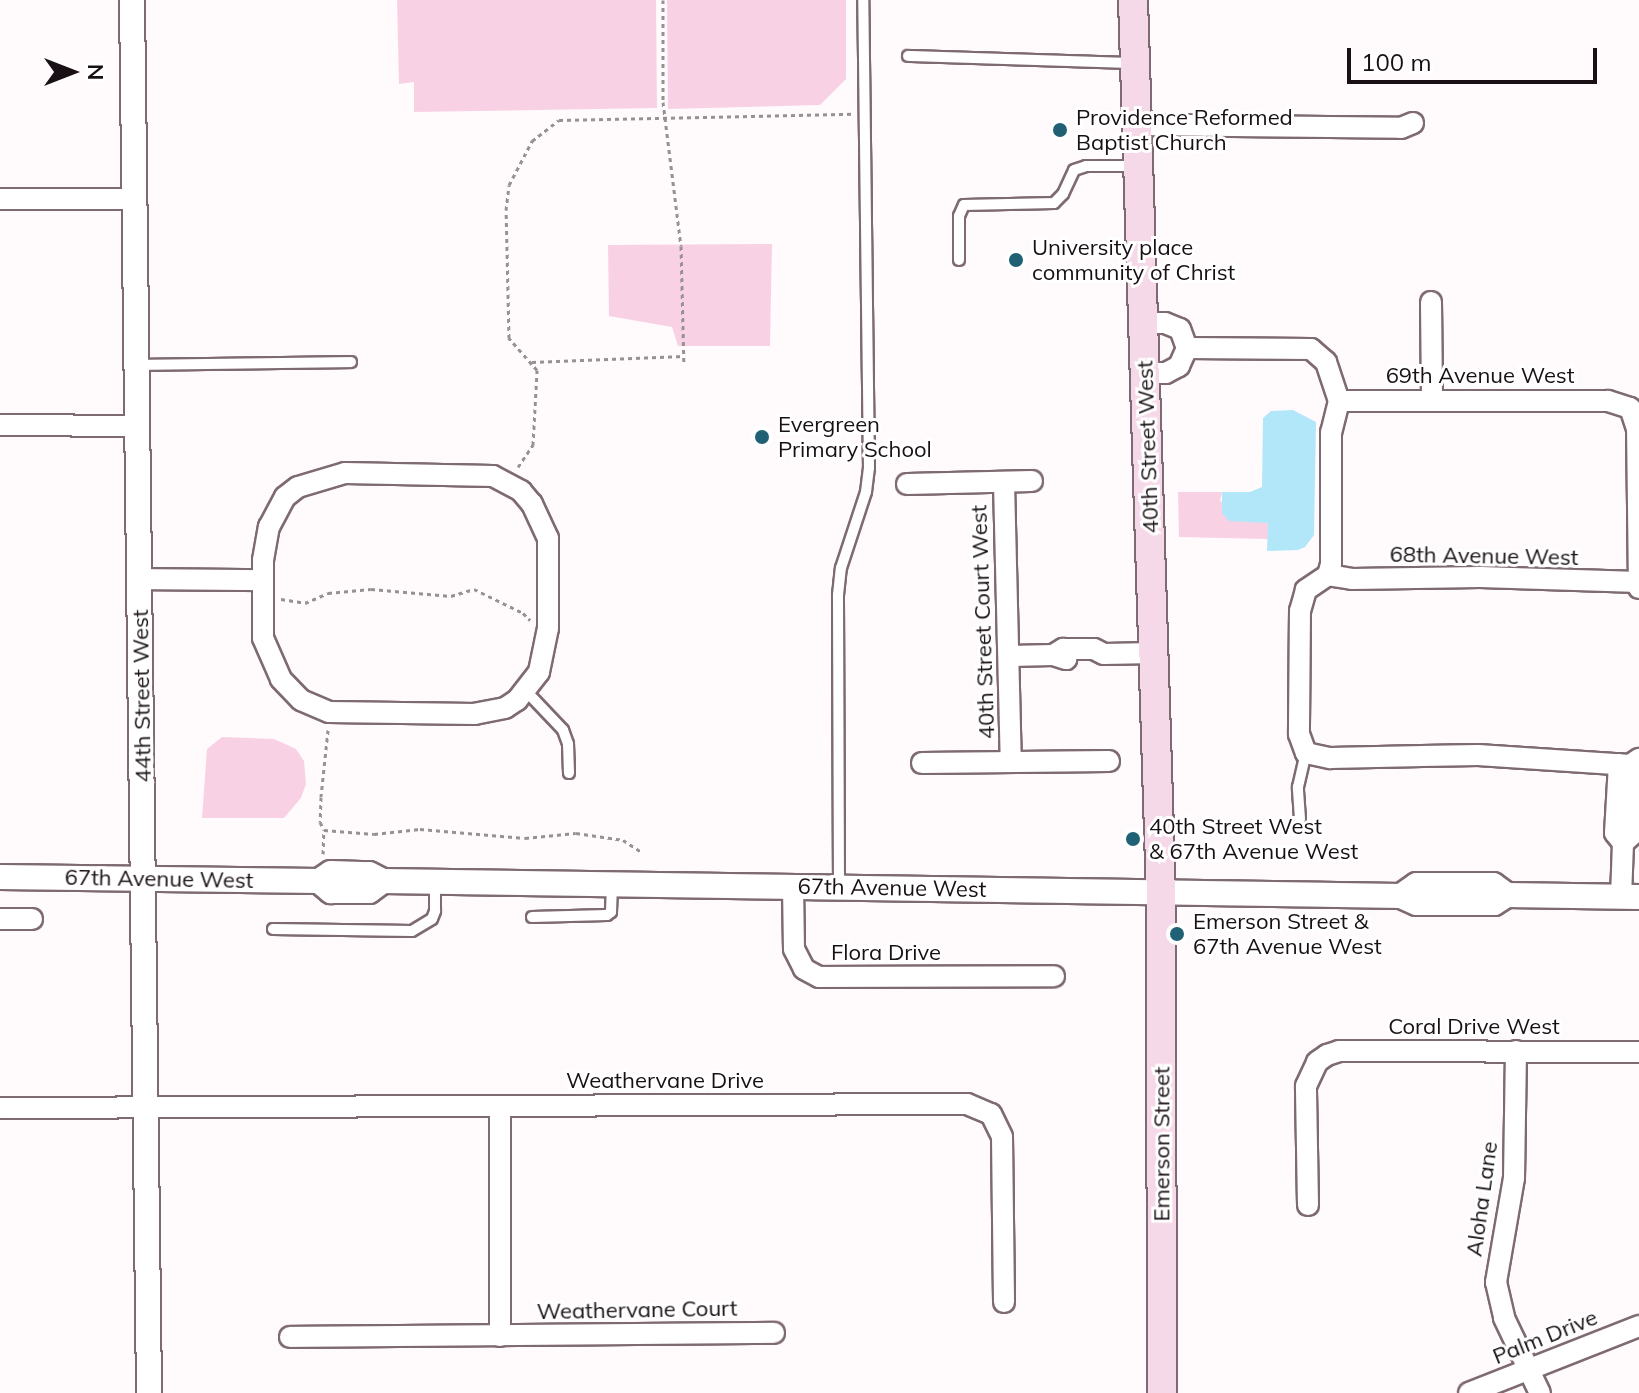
<!DOCTYPE html>
<html>
<head>
<meta charset="utf-8">
<style>
	body { margin:0 }
	#map { position:relative; width:1639px; height:1393px; overflow:hidden; background:#fffafc; font-family:Mulish,sans-serif }
	div>[style] { position:absolute }
	[style*='--x'] { left:calc(var(--x)*1px); top:calc(var(--y)*1px); width:calc(var(--w)*1px); rotate:calc(var(--a)*1deg) }
	.green>* { inset:0; background:#f8d2e4 }
	.water>* { inset:0; background:#b2e7fa }
	.path>* { height:3px; margin-top:-1.5px; transform-origin:0; background:repeating-linear-gradient(90deg,#989194 0 4px,transparent 0 8px) }
	.roads { filter:drop-shadow(2px 0 #7e6a73) drop-shadow(-2px 0 #7e6a73) drop-shadow(0 2px #7e6a73) drop-shadow(0 -2px #7e6a73) }
	.service>* { height:10px; margin:-5px; padding:0 5px; transform-origin:5px; border-radius:5px; background:#fff }
	.minor>* { height:20px; margin:-10px; padding:0 10px; transform-origin:10px; border-radius:10px; background:#fff }
	.tertiary>* { height:24px; margin:-12px; padding:0 12px; transform-origin:12px; border-radius:12px; background:#fff }
	.secondary>* { height:28px; margin:-14px; padding:0 14px; transform-origin:14px; border-radius:14px; background:#f6d9e8 }
	.dots>* { width:22px; height:22px; translate:-50% -50%; box-sizing:border-box; border:4px solid #fff; border-radius:50% }
	span { translate:-50% -50%; white-space:nowrap; text-align:center; line-height:1.15; -webkit-text-stroke:6px #fff; paint-order:stroke }
	.poi-label { font-size:22px; color:#181014 }
	.left { translate:0 -50%; text-align:left }
	.street-label { font-size:22px; color:#181014 }
	.north { position:absolute; left:32px; top:32px; width:80px; height:80px; -webkit-text-stroke:6px #fff; paint-order:stroke; rotate:90deg; font-size:22px; font-weight:700; line-height:32px; text-align:center; color:#181014 }
	.north::after { content:''; display:block; margin:auto; width:28px; height:36px; background:#181014; clip-path:polygon(50% 0,100% 100%,50% 72%,0 100%) }
	.scale { position:absolute; left:1347px; top:48px; width:250px; height:36px; box-sizing:border-box; border:4px solid #181014; border-top:0; padding-left:10px; font-size:24px; line-height:28px; white-space:nowrap; color:#181014; -webkit-text-stroke:6px #fff; paint-order:stroke }
</style>
</head>
<body>
<div id="map">
	<div class="green">
		<i style="clip-path:polygon(397px 0,656px 0,657px 108px,414px 112px,414px 82px,399px 84px)"></i>
		<i style="clip-path:polygon(667px 0,846px 0,846px 79px,820px 105px,668px 109px)"></i>
		<i style="clip-path:polygon(772px 244px,770px 346px,678px 346px,672px 327px,609px 316px,608px 245px)"></i>
		<i style="clip-path:polygon(1178px 492px,1222px 492px,1220px 501px,1268px 523px,1268px 539px,1179px 537px)"></i>
		<i style="clip-path:polygon(222px 737px,274px 739px,296px 749px,304px 761px,306px 784px,301px 798px,284px 818px,202px 818px,207px 749px)"></i>
	</div>
	<div class="water">
		<i style="clip-path:polygon(1293px 410px,1316px 422px,1314px 535px,1305px 547px,1298px 550px,1267px 551px,1268px 523px,1229px 521px,1222px 513px,1222px 492px,1250px 492px,1262px 487px,1263px 418px,1271px 411px)"></i>
	</div>
	<div class="path">
		<i style="--x:663;--y:0;--w:102;--a:90"></i>
		<i style="--x:663;--y:102;--w:145;--a:82.9"></i>
		<i style="--x:681;--y:246;--w:119;--a:88.6"></i>
		<i style="--x:532;--y:362;--w:152;--a:-2.3"></i>
		<i style="--x:518;--y:467;--w:27;--a:-56"></i>
		<i style="--x:533;--y:445;--w:75;--a:-86.9"></i>
		<i style="--x:537;--y:370;--w:43;--a:-131.2"></i>
		<i style="--x:509;--y:338;--w:128;--a:-91.3"></i>
		<i style="--x:506;--y:210;--w:25;--a:-83"></i>
		<i style="--x:509;--y:185;--w:50;--a:-62.4"></i>
		<i style="--x:532;--y:141;--w:34;--a:-38"></i>
		<i style="--x:559;--y:120;--w:294;--a:-1.2"></i>
		<i style="--x:281;--y:599;--w:24;--a:9"></i>
		<i style="--x:305;--y:603;--w:25;--a:-23"></i>
		<i style="--x:328;--y:593;--w:43;--a:-5.3"></i>
		<i style="--x:371;--y:589;--w:80;--a:5"></i>
		<i style="--x:451;--y:596;--w:24;--a:-17"></i>
		<i style="--x:474;--y:589;--w:55;--a:26.1"></i>
		<i style="--x:523;--y:613;--w:10;--a:45"></i>
		<i style="--x:328;--y:730;--w:67;--a:96"></i>
		<i style="--x:321;--y:797;--w:25;--a:92"></i>
		<i style="--x:320;--y:822;--w:9;--a:63"></i>
		<i style="--x:324;--y:830;--w:50;--a:4.6"></i>
		<i style="--x:374;--y:834;--w:46;--a:-6.2"></i>
		<i style="--x:420;--y:829;--w:105;--a:4.9"></i>
		<i style="--x:525;--y:838;--w:51;--a:-5.6"></i>
		<i style="--x:576;--y:833;--w:48;--a:8.5"></i>
		<i style="--x:623;--y:840;--w:24;--a:33"></i>
		<i style="--x:323;--y:854;--w:24;--a:-88"></i>
	</div>
	<div class="roads">
		<div class="service">
			<i style="--x:908;--y:56;--w:225;--a:1.8"></i>
			<i style="--x:959;--y:260;--w:44;--a:-90"></i>
			<i style="--x:959;--y:216;--w:12;--a:-66"></i>
			<i style="--x:964;--y:205;--w:90;--a:-1.3"></i>
			<i style="--x:1054;--y:203;--w:13;--a:-45"></i>
			<i style="--x:1063;--y:194;--w:26;--a:-65"></i>
			<i style="--x:1074;--y:170;--w:13;--a:-18"></i>
			<i style="--x:1086;--y:166;--w:50;--a:0"></i>
			<i style="--x:138;--y:365;--w:213;--a:-0.8"></i>
			<i style="--x:526;--y:691;--w:54;--a:46.5"></i>
			<i style="--x:563;--y:730;--w:15;--a:70"></i>
			<i style="--x:568;--y:744;--w:29;--a:88"></i>
			<i style="--x:1300;--y:819;--w:32;--a:-94"></i>
			<i style="--x:1298;--y:787;--w:35;--a:-77"></i>
			<i style="--x:839;--y:887;--w:292;--a:-90.2"></i>
			<i style="--x:838;--y:595;--w:27;--a:-84"></i>
			<i style="--x:841;--y:568;--w:80;--a:-71.8"></i>
			<i style="--x:866;--y:492;--w:24;--a:-83"></i>
			<i style="--x:869;--y:468;--w:468;--a:-90.7"></i>
			<i style="--x:532;--y:917;--w:75;--a:-1.5"></i>
			<i style="--x:607;--y:915;--w:5;--a:-37"></i>
			<i style="--x:611;--y:912;--w:26;--a:-88"></i>
			<i style="--x:273;--y:929;--w:139;--a:0.8"></i>
			<i style="--x:412;--y:931;--w:23;--a:-31"></i>
			<i style="--x:432;--y:919;--w:9;--a:-69"></i>
			<i style="--x:435;--y:911;--w:29;--a:-90"></i>
		</div>
		<div class="minor">
			<i style="--x:1136;--y:125;--w:265;--a:0.6"></i>
			<i style="--x:1401;--y:128;--w:13;--a:-23"></i>
			<i style="--x:0;--y:199;--w:134;--a:0"></i>
			<i style="--x:1431;--y:302;--w:98;--a:89.4"></i>
			<i style="--x:1144;--y:323;--w:21;--a:0"></i>
			<i style="--x:1165;--y:323;--w:16;--a:22"></i>
			<i style="--x:1180;--y:329;--w:20;--a:70"></i>
			<i style="--x:1187;--y:348;--w:20;--a:114"></i>
			<i style="--x:1179;--y:366;--w:15;--a:152"></i>
			<i style="--x:1166;--y:373;--w:21;--a:180"></i>
			<i style="--x:1187;--y:348;--w:124;--a:0.5"></i>
			<i style="--x:1311;--y:349;--w:20;--a:41"></i>
			<i style="--x:1326;--y:362;--w:41;--a:71.6"></i>
			<i style="--x:0;--y:425;--w:137;--a:0.4"></i>
			<i style="--x:345;--y:473;--w:148;--a:1.2"></i>
			<i style="--x:493;--y:476;--w:32;--a:28"></i>
			<i style="--x:521;--y:491;--w:17;--a:50"></i>
			<i style="--x:532;--y:504;--w:38;--a:65"></i>
			<i style="--x:548;--y:538;--w:90;--a:90"></i>
			<i style="--x:548;--y:628;--w:45;--a:101.6"></i>
			<i style="--x:539;--y:672;--w:36;--a:128"></i>
			<i style="--x:517;--y:700;--w:14;--a:146"></i>
			<i style="--x:505;--y:708;--w:31;--a:169"></i>
			<i style="--x:475;--y:714;--w:146;--a:-179.2"></i>
			<i style="--x:329;--y:712;--w:30;--a:-157"></i>
			<i style="--x:301;--y:700;--w:29;--a:-134"></i>
			<i style="--x:281;--y:679;--w:45;--a:-113.7"></i>
			<i style="--x:263;--y:638;--w:78;--a:-90"></i>
			<i style="--x:263;--y:560;--w:34;--a:-80"></i>
			<i style="--x:269;--y:527;--w:34;--a:-62"></i>
			<i style="--x:285;--y:497;--w:16;--a:-38"></i>
			<i style="--x:298;--y:487;--w:49;--a:-16.6"></i>
			<i style="--x:1004;--y:483;--w:277;--a:88.6"></i>
			<i style="--x:907;--y:484;--w:125;--a:-1.4"></i>
			<i style="--x:1328;--y:575;--w:24;--a:9"></i>
			<i style="--x:1352;--y:579;--w:128;--a:-0.9"></i>
			<i style="--x:1480;--y:577;--w:159;--a:1.8"></i>
			<i style="--x:140;--y:579;--w:123;--a:0.5"></i>
			<i style="--x:1639;--y:588;--w:159;--a:-90.7"></i>
			<i style="--x:1637;--y:429;--w:22;--a:-108"></i>
			<i style="--x:1630;--y:408;--w:23;--a:-162"></i>
			<i style="--x:1608;--y:401;--w:269;--a:180"></i>
			<i style="--x:1339;--y:401;--w:32;--a:104"></i>
			<i style="--x:1331;--y:432;--w:132;--a:90"></i>
			<i style="--x:1331;--y:564;--w:11;--a:105"></i>
			<i style="--x:1328;--y:575;--w:27;--a:146"></i>
			<i style="--x:1306;--y:590;--w:22;--a:106"></i>
			<i style="--x:1300;--y:611;--w:123;--a:90.5"></i>
			<i style="--x:1299;--y:734;--w:20;--a:70"></i>
			<i style="--x:1306;--y:753;--w:25;--a:12"></i>
			<i style="--x:1330;--y:758;--w:148;--a:-1.2"></i>
			<i style="--x:1478;--y:755;--w:152;--a:3.8"></i>
			<i style="--x:1630;--y:765;--w:11;--a:-34"></i>
			<i style="--x:1053;--y:655;--w:12;--a:-31"></i>
			<i style="--x:1063;--y:649;--w:31;--a:0"></i>
			<i style="--x:1094;--y:649;--w:11;--a:27"></i>
			<i style="--x:1104;--y:654;--w:50;--a:-1.1"></i>
			<i style="--x:1010;--y:656;--w:43;--a:-1.3"></i>
			<i style="--x:1053;--y:655;--w:14;--a:17"></i>
			<i style="--x:922;--y:763;--w:187;--a:-0.6"></i>
			<i style="--x:1619;--y:764;--w:69;--a:93.3"></i>
			<i style="--x:1615;--y:833;--w:13;--a:51"></i>
			<i style="--x:1623;--y:843;--w:54;--a:92.1"></i>
			<i style="--x:1623;--y:843;--w:15;--a:-42"></i>
			<i style="--x:1634;--y:833;--w:71;--a:-88.4"></i>
			<i style="--x:793;--y:886;--w:63;--a:89.1"></i>
			<i style="--x:794;--y:949;--w:22;--a:63"></i>
			<i style="--x:804;--y:969;--w:17;--a:28"></i>
			<i style="--x:819;--y:977;--w:235;--a:-0.2"></i>
			<i style="--x:0;--y:919;--w:32;--a:0"></i>
			<i style="--x:1516;--y:1051;--w:127;--a:90.9"></i>
			<i style="--x:1514;--y:1178;--w:106;--a:99.8"></i>
			<i style="--x:1496;--y:1282;--w:37;--a:77"></i>
			<i style="--x:1504;--y:1318;--w:83;--a:64.4"></i>
			<i style="--x:500;--y:1106;--w:230;--a:90"></i>
			<i style="--x:0;--y:1108;--w:967;--a:-0.24"></i>
			<i style="--x:967;--y:1104;--w:26;--a:23"></i>
			<i style="--x:991;--y:1114;--w:25;--a:64"></i>
			<i style="--x:1002;--y:1137;--w:165;--a:89.3"></i>
			<i style="--x:1308;--y:1205;--w:119;--a:-91"></i>
			<i style="--x:1306;--y:1086;--w:26;--a:-65"></i>
			<i style="--x:1317;--y:1062;--w:12;--a:-35"></i>
			<i style="--x:1327;--y:1055;--w:13;--a:-18"></i>
			<i style="--x:1339;--y:1051;--w:300;--a:0.2"></i>
			<i style="--x:290;--y:1337;--w:484;--a:-0.5"></i>
			<i style="--x:1469;--y:1393;--w:183;--a:-21.5"></i>
		</div>
		<div class="tertiary">
			<i style="--x:132;--y:0;--w:1393;--a:89.3"></i>
			<i style="--x:0;--y:877;--w:319;--a:0.7"></i>
			<i style="--x:319;--y:881;--w:14;--a:-34"></i>
			<i style="--x:331;--y:873;--w:38;--a:2"></i>
			<i style="--x:369;--y:874;--w:16;--a:27"></i>
			<i style="--x:383;--y:881;--w:1018;--a:0.84"></i>
			<i style="--x:1401;--y:896;--w:17;--a:24"></i>
			<i style="--x:1417;--y:903;--w:77;--a:0"></i>
			<i style="--x:1494;--y:903;--w:15;--a:-32"></i>
			<i style="--x:1507;--y:895;--w:132;--a:0.9"></i>
			<i style="--x:319;--y:881;--w:16;--a:40"></i>
			<i style="--x:331;--y:891;--w:38;--a:0"></i>
			<i style="--x:369;--y:891;--w:17;--a:-36"></i>
			<i style="--x:1401;--y:896;--w:19;--a:-35"></i>
			<i style="--x:1417;--y:885;--w:76;--a:0"></i>
			<i style="--x:1493;--y:885;--w:17;--a:36"></i>
		</div>
		<div class="secondary">
			<i style="--x:1133;--y:0;--w:895;--a:88.21"></i>
			<i style="--x:1161;--y:895;--w:498;--a:89.9"></i>
		</div>
	</div>
	<div class="dots">
		<i style="left:1060px;top:130px;background:#206175"></i>
		<i style="left:1016px;top:260px;background:#206175"></i>
		<i style="left:762px;top:437px;background:#206175"></i>
		<i style="left:1133px;top:839px;background:#206175"></i>
		<i style="left:1177px;top:934px;background:#206175"></i>
	</div>
	<div class="poi-label">
		<span class="left" style="left:1076px;top:130px">Providence Reformed<br>Baptist Church</span>
		<span class="left" style="left:1032px;top:260px">University place<br>community of Christ</span>
		<span class="left" style="left:778px;top:437px">Evergreen<br>Primary School</span>
		<span class="left" style="left:1149px;top:839px">40th Street West<br>&amp; 67th Avenue West</span>
		<span class="left" style="left:1193px;top:934px">Emerson Street &amp;<br>67th Avenue West</span>
	</div>
	<div class="street-label">
		<span style="left:1480px;top:376px">69th Avenue West</span>
		<span style="left:1148px;top:447px;rotate:-92deg">40th Street West</span>
		<span style="left:1484px;top:556px;rotate:1deg">68th Avenue West</span>
		<span style="left:983px;top:622px;rotate:-92deg">40th Street Court West</span>
		<span style="left:142px;top:696px;rotate:-91deg">44th Street West</span>
		<span style="left:159px;top:879px;rotate:1deg">67th Avenue West</span>
		<span style="left:892px;top:888px;rotate:1deg">67th Avenue West</span>
		<span style="left:886px;top:953px">Flora Drive</span>
		<span style="left:1474px;top:1027px">Coral Drive West</span>
		<span style="left:665px;top:1081px">Weathervane Drive</span>
		<span style="left:1162px;top:1144px;rotate:-90deg">Emerson Street</span>
		<span style="left:1482px;top:1199px;rotate:-82deg">Aloha Lane</span>
		<span style="left:637px;top:1310px;rotate:-1deg">Weathervane Court</span>
		<span style="left:1545px;top:1337px;rotate:-22deg">Palm Drive</span>
	</div>
	<div class="north">N</div>
	<div class="scale">100 m</div>
</div>
</body>
</html>
